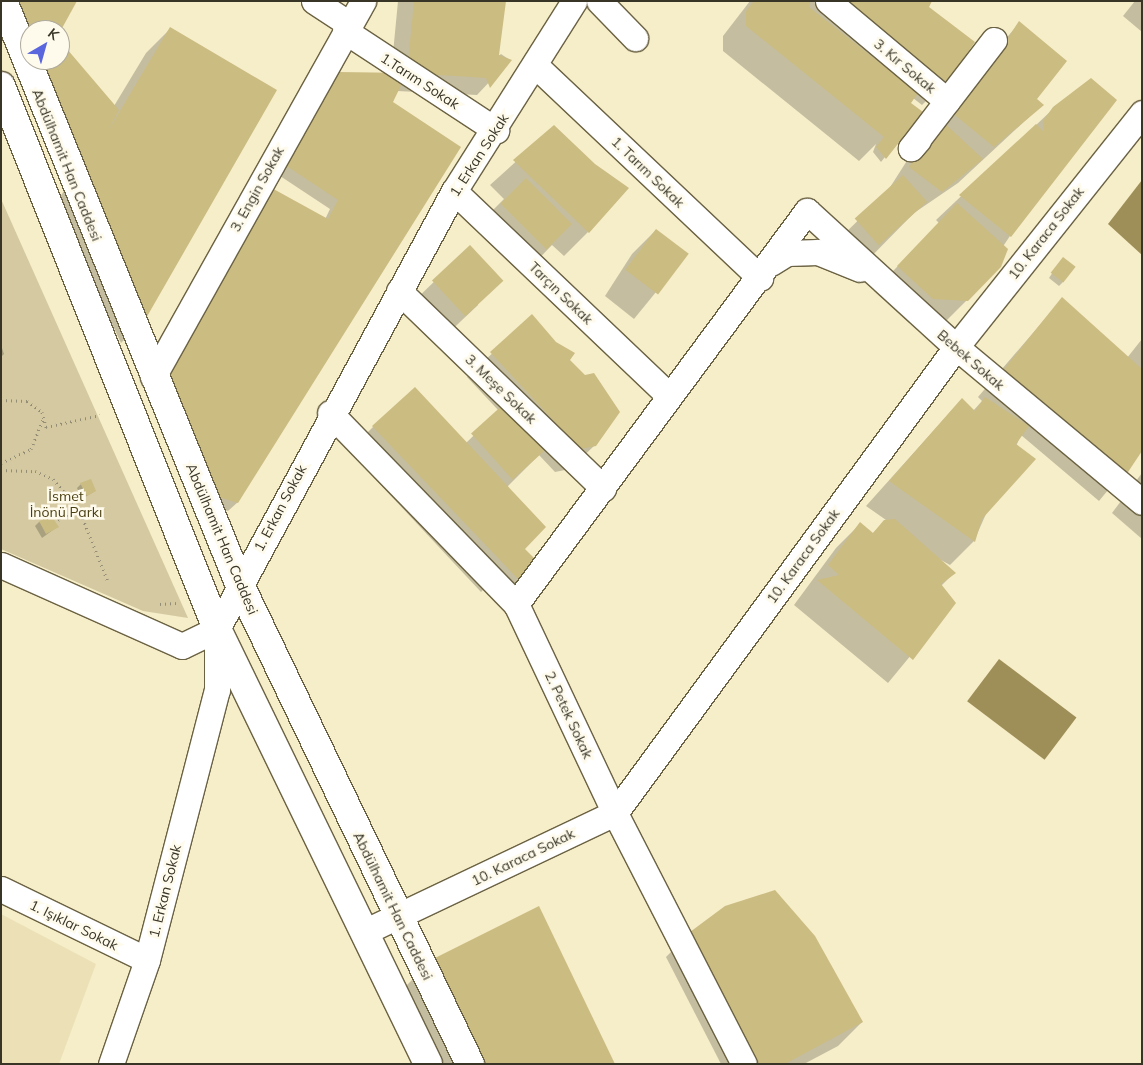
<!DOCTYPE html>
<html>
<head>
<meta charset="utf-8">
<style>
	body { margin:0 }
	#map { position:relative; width:1143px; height:1065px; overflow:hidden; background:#f6edc9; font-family:Mulish,sans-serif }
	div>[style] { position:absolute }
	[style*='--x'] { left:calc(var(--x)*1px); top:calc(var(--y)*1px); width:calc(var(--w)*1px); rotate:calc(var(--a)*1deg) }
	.built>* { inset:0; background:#ece1b6 }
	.green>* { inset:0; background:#d4c9a0 }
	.water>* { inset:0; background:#9e8f58; transform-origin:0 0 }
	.shadow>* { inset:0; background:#0003 }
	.building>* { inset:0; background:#cbbc82; transform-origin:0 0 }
	.path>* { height:3px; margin-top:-1.5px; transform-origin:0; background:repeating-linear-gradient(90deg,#938d75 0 1px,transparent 0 5px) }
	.roads { filter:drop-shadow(1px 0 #6b6243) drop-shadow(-1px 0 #6b6243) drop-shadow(0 1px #6b6243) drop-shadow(0 -1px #6b6243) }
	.street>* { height:25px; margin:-12.5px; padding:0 12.5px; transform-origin:12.5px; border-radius:12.5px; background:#fff }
	.secondary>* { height:28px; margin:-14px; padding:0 14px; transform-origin:14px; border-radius:14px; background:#fff }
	span { translate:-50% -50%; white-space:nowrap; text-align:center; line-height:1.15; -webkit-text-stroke:5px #fefaec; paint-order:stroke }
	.street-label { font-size:14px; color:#383527 }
	.park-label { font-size:14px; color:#4a3f11 }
	.frame { position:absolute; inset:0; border:2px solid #383527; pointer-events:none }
	.north { position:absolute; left:20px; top:20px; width:50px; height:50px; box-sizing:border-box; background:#fefaec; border:1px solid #afab9d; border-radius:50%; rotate:38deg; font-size:14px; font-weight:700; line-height:20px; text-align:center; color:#383527 }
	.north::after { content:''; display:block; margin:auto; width:18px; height:22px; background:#5a66dd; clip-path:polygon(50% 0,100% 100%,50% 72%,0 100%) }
</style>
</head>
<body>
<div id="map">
	<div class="built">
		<i style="clip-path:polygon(1px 914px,96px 964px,59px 1064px,1px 1064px)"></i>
	</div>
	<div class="green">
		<i style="clip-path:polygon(1px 199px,188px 618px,143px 611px,1px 549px)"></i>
	</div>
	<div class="water">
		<i style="clip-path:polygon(1142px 180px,1142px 255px,1108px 224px)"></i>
		<i style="left:999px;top:659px;width:97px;height:53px;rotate:37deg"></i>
	</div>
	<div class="shadow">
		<i style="clip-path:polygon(12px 1px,59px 30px,30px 30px,30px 40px)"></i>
		<i style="clip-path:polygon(398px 1px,505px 1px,497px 57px,501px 54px,510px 60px,477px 95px,397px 91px,238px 502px,228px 511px,191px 499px,330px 209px,274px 172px,340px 74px,391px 74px)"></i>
		<i style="clip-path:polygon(750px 1px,931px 1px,927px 7px,946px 81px,922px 105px,913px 98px,905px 108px,921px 112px,881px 162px,873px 152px,876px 144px,859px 161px,723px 51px,723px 36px)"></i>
		<i style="clip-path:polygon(1135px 1px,1142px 1px,1142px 32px,1123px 16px)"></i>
		<i style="clip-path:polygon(1019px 23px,1035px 99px,1042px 105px,958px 183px,914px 213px,859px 269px,833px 245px,887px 192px,917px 145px)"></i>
		<i style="clip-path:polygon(170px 29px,144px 320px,121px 343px,56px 204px,65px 189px,32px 91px,46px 60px,60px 60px,61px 43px,114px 106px,146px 53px)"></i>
		<i style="clip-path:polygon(1054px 108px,1010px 236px,967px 300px,942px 325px,909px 323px,874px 291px,939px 223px,936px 220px)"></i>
		<i style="clip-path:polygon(554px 127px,588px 232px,564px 256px,552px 245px,524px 274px,476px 227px,504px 199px,490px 185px)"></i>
		<i style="clip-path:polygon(656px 230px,687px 254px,634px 319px,605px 296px,632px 254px)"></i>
		<i style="clip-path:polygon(470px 247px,478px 305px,441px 340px,410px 305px)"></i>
		<i style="clip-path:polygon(1059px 263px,1063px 282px,1059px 286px,1049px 278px)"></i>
		<i style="clip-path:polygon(1062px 299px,1127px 358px,1142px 339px,1142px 449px,1099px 501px,1021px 435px,974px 541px,950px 565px,939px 559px,954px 573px,941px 586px,954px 603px,888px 683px,794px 605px,836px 548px,860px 524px,872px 534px,886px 520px,866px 506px,962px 399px,973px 411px,982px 401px,978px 397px)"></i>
		<i style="clip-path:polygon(532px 316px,568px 361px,595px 445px,570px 469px,555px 472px,539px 455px,507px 487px,523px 549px,536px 562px,515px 584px,501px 572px,481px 592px,349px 451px,373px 427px,466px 443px,499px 411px,467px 377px)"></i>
		<i style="clip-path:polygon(1px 345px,4px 354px,1px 357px)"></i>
		<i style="clip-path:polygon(1142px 473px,1142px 539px,1112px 513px)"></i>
		<i style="clip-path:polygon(81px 484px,95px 491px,82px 499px,77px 488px)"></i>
		<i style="clip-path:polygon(39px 522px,57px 527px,42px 538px,35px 526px)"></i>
		<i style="clip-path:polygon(690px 933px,862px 1022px,838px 1046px,804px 1064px,721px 1064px,666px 957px)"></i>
		<i style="clip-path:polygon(430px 962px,613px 1064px,444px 1064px,406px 986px)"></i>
	</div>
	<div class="building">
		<i style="clip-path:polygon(17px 1px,77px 1px,61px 30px,37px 30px,24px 18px)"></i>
		<i style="clip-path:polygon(414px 1px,506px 1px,499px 55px,512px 60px,490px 88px,486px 78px,407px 73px)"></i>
		<i style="clip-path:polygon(754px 1px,810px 1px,809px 7px,918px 93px,911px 103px,923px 112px,886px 159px,876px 147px,884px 137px,746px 26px,746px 11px)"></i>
		<i style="clip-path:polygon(838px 1px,932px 1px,929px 7px,975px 42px,947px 82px)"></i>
		<i style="clip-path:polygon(1019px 21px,1067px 61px,1037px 99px,1044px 105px,994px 147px,956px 116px,955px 106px,983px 67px,987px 70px)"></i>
		<i style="clip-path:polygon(170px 27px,277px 90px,145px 320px,44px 77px,53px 60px,60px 60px,61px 42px,119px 110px,108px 131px)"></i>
		<i style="clip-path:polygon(339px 72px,407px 73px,393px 102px,461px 147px,238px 503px,200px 491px,153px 377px,268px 186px,328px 219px,338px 200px,282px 163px)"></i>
		<i style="clip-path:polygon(1091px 78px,1117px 100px,1011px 237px,959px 195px,1036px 124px,1044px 132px,1043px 121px,1053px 107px)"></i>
		<i style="clip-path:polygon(941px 120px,983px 159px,942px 192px,909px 167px)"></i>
		<i style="clip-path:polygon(554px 125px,595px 164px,629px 188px,589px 233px,513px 160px)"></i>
		<i style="left:903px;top:175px;width:36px;height:65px;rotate:48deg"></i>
		<i style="left:526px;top:178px;width:65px;height:36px;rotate:45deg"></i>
		<i style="clip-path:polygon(957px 203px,1008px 249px,1001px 267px,968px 301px,933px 299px,897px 266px)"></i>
		<i style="left:656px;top:229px;width:41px;height:51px;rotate:37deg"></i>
		<i style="left:470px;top:245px;width:49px;height:52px;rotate:47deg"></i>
		<i style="left:1063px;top:257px;width:16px;height:20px;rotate:38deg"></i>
		<i style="clip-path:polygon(1062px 297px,1142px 369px,1142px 451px,1124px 478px,1001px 373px)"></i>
		<i style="clip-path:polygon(532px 314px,556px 342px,575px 353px,570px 360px,585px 375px,594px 373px,620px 412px,596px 446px,580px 449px,490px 352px)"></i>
		<i style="clip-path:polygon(415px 387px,546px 527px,525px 549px,538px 562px,520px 581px,372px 426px)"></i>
		<i style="clip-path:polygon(985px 397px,1029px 426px,1016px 444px,1036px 459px,982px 519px,975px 542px,889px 481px,962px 398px,975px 411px)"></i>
		<i style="left:506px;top:402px;width:62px;height:47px;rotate:48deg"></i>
		<i style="clip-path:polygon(91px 479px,96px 491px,87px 496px,80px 483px)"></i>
		<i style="clip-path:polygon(52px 517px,59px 527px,46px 534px,39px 521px)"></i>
		<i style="clip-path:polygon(895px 519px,956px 573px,941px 584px,956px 603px,913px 660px,817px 580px,839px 575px,828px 565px,860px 522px,873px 533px,884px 520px)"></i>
		<i style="clip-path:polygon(775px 890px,815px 936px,863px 1022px,785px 1064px,757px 1064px,690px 932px,725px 906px)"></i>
		<i style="clip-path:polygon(539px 906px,615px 1064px,479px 1064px,429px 961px)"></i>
	</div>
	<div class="path">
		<i style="--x:1;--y:400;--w:26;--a:2"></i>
		<i style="--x:27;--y:401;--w:19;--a:36"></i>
		<i style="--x:42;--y:412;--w:16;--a:75"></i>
		<i style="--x:46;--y:427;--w:55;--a:-12.5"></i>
		<i style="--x:1;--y:463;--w:33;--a:-25"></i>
		<i style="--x:31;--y:449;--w:32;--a:-68"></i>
		<i style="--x:1;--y:470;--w:34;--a:2"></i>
		<i style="--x:35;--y:471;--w:20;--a:24"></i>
		<i style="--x:53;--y:479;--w:40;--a:49"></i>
		<i style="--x:79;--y:509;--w:79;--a:68.3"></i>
		<i style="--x:68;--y:496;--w:15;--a:-20"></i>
		<i style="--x:58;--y:520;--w:24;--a:-28"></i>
		<i style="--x:160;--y:604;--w:16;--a:-4"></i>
	</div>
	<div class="roads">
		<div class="street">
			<i style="--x:314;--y:1;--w:42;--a:33.3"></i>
			<i style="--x:599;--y:1;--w:52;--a:45.8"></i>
			<i style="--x:828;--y:1;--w:155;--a:40"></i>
			<i style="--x:947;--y:101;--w:77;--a:-52.4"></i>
			<i style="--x:345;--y:31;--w:181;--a:33.3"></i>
			<i style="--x:535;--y:65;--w:310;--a:43.4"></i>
			<i style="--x:918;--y:140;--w:11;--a:131"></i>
			<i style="--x:911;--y:148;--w:59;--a:-52.5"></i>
			<i style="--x:454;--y:191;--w:296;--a:43.6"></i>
			<i style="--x:771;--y:263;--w:19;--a:-32"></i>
			<i style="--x:787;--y:253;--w:31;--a:-2"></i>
			<i style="--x:818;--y:252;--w:45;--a:22"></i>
			<i style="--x:399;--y:291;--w:284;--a:44"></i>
			<i style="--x:153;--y:377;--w:431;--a:-60.8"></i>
			<i style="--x:330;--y:413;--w:267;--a:45.8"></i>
			<i style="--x:516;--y:604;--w:231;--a:64.7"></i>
			<i style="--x:615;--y:813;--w:282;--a:62.8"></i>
			<i style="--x:1;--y:565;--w:198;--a:24.1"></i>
			<i style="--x:182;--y:646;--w:39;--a:-26"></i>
			<i style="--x:516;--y:604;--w:489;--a:-53.5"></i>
			<i style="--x:807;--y:211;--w:202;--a:42.4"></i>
			<i style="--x:956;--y:347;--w:242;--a:39.8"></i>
			<i style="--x:1;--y:889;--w:162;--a:25.9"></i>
			<i style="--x:364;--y:932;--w:278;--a:-25.4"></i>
			<i style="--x:615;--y:813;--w:577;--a:-53.8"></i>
			<i style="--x:956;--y:347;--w:299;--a:-51.5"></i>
			<i style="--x:111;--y:1064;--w:110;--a:-70.9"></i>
			<i style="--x:147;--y:960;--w:279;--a:-75.5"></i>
			<i style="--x:217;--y:690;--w:61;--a:-90"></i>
			<i style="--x:217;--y:629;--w:498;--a:-61.6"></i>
			<i style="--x:454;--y:191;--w:225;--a:-57.7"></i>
		</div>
		<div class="secondary">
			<i style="--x:3;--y:1;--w:628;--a:67.93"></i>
			<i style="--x:239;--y:583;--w:534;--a:64.35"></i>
			<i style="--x:1;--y:86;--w:584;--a:68.31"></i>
			<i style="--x:217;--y:629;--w:483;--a:64.1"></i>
		</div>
	</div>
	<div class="street-label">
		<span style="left:905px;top:66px;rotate:40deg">3. Kır Sokak</span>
		<span style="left:420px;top:81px;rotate:33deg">1.Tarım Sokak</span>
		<span style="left:479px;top:155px;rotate:-57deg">1. Erkan Sokak</span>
		<span style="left:67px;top:165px;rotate:68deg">Abdülhamit Han Caddesi</span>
		<span style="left:648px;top:172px;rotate:44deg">1. Tarım Sokak</span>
		<span style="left:257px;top:189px;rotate:-61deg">3. Engin Sokak</span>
		<span style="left:1046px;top:233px;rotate:-52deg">10. Karaca Sokak</span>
		<span style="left:561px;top:293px;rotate:44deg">Tarçın Sokak</span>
		<span style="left:971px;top:360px;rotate:41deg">Bebek Sokak</span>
		<span style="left:501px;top:389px;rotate:44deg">3. Meşe Sokak</span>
		<span style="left:280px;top:508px;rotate:-62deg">1. Erkan Sokak</span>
		<span style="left:222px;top:539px;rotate:67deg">Abdülhamit Han Caddesi</span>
		<span style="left:803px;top:556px;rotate:-54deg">10. Karaca Sokak</span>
		<span style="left:569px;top:715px;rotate:65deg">2. Petek Sokak</span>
		<span style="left:523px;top:857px;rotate:-26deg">10. Karaca Sokak</span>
		<span style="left:165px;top:891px;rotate:-76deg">1. Erkan Sokak</span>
		<span style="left:393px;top:906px;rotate:64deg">Abdülhamit Han Caddesi</span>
		<span style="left:74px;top:925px;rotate:26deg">1. Işıklar Sokak</span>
	</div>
	<div class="park-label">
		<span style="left:66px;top:504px">İsmet<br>İnönü Parkı</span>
	</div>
	<div class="frame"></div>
	<div class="north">K</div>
</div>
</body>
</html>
